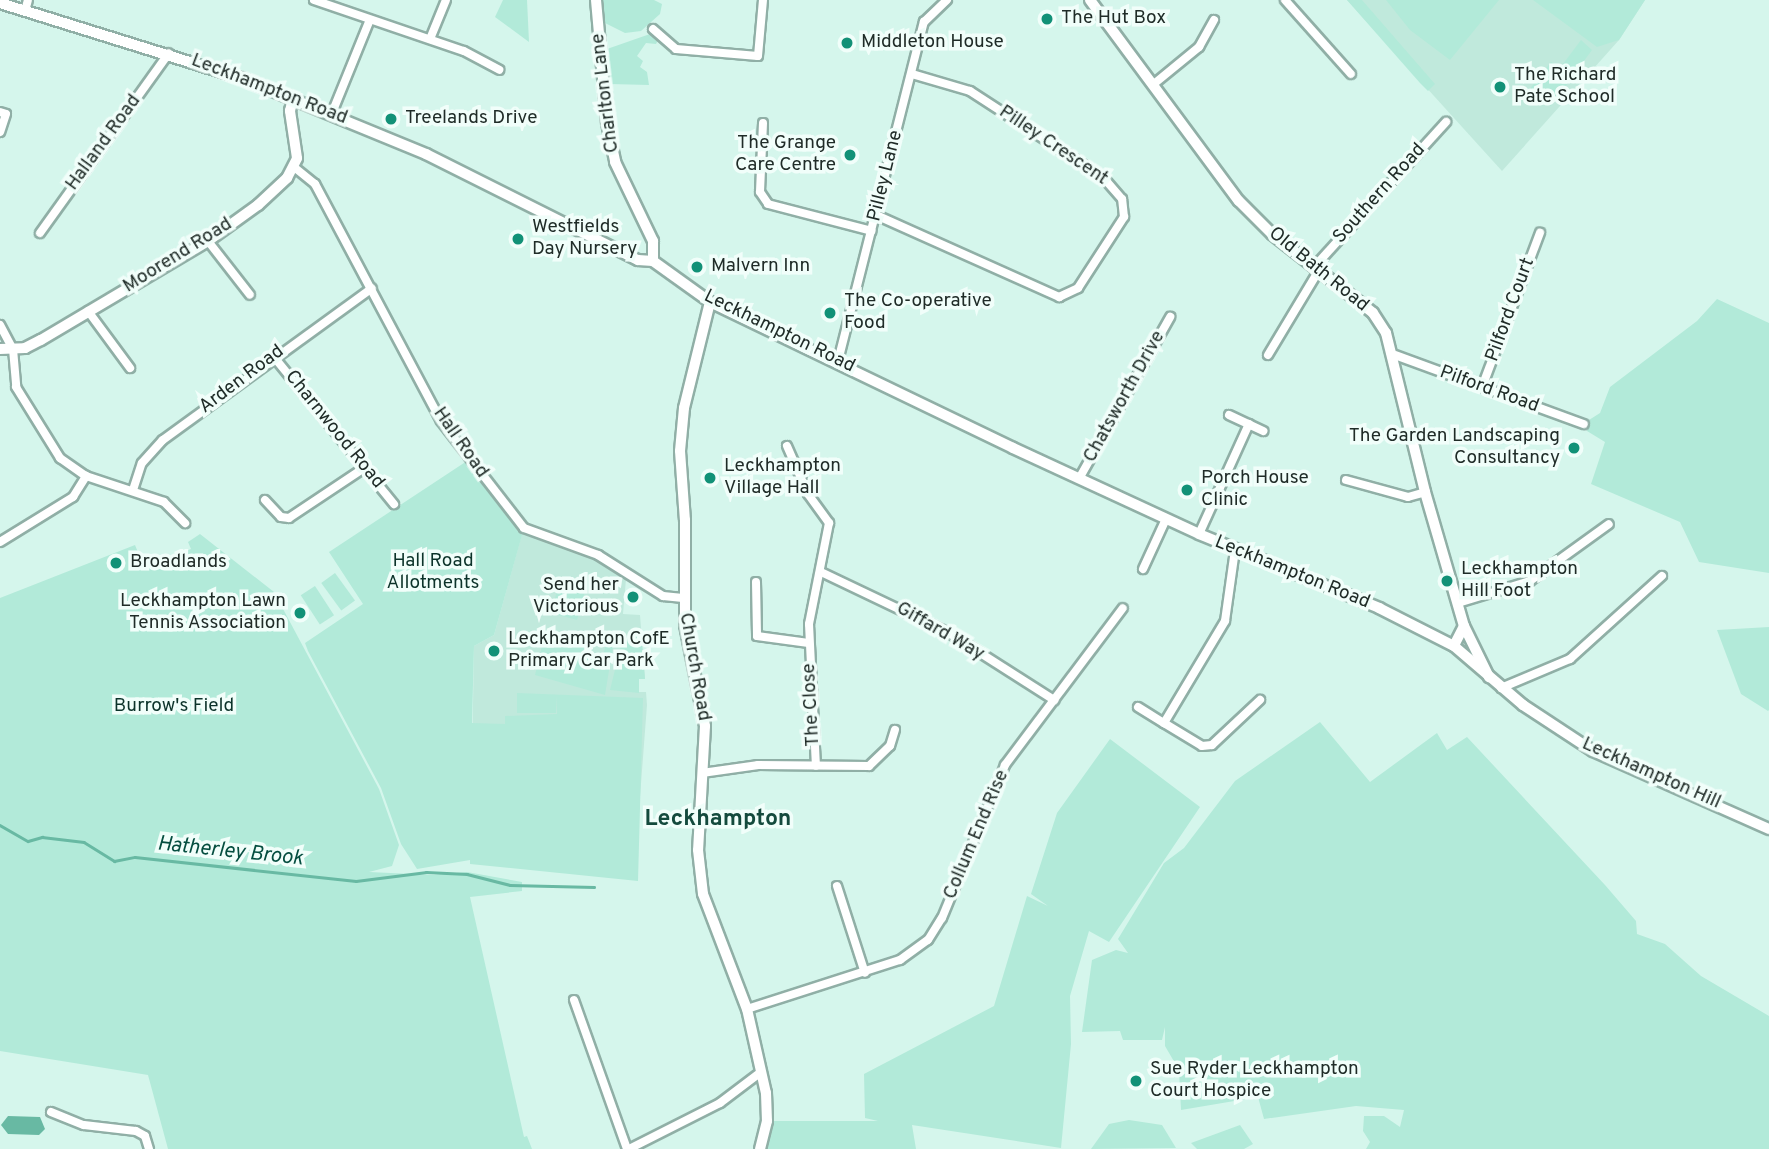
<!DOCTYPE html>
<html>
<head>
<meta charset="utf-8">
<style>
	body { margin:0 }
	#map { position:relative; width:1769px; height:1149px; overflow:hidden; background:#d5f6ec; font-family:Overpass,sans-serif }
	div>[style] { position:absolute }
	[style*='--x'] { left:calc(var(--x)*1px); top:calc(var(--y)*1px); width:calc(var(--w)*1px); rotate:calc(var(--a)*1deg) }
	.built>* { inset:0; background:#c0e9dc }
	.green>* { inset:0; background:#b2ead9; transform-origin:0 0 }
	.water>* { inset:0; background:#68b9a3 }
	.stream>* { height:2.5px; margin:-1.25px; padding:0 1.25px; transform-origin:1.25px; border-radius:1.25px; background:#68b9a3 }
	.roads { filter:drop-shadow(2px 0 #90afa6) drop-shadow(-2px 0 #90afa6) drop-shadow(0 2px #90afa6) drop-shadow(0 -2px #90afa6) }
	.street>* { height:8px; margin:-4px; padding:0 4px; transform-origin:4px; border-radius:4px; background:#fff }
	.secondary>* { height:10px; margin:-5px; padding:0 5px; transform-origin:5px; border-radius:5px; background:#fff }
	.dots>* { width:19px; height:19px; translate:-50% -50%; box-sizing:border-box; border:4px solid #f1fefa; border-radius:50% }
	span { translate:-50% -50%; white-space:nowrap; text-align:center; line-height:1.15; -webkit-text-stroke:7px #f1fefa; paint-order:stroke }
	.poi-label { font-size:19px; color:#202c28 }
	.left { translate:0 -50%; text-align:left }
	.right { translate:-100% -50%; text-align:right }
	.street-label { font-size:19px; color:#202c28 }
	.park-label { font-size:19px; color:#0c332a }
	.water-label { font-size:21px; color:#054e40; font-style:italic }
	.quarter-label { font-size:23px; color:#144a3d; font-weight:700 }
</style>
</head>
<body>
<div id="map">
	<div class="built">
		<i style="clip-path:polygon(1347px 0,1645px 0,1619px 40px,1502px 171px)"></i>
		<i style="clip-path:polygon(522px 534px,593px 557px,626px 579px,623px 614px,640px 615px,645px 679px,639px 679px,639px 692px,646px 692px,647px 705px,638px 823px,471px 819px,474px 646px,494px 635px)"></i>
	</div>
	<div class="green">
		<i style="clip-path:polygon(503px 0,527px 0,529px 42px,495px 17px)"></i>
		<i style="clip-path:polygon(599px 0,654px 0,662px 4px,660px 14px,641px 31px,625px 33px,601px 21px)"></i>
		<i style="clip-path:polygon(1347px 0,1362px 0,1435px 84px,1428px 91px,1420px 83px)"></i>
		<i style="clip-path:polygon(1386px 0,1499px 0,1450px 60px,1410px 30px)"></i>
		<i style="clip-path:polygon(1533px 0,1645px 0,1619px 40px,1597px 47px)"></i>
		<i style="clip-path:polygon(650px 34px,659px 38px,656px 44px,646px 43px,637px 56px,643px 61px,640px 67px,647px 72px,649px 85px,610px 84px,607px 49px)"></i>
		<i style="clip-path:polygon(1581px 40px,1592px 50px,1551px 106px,1529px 90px,1551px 62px,1560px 68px)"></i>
		<i style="clip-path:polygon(1717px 299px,1769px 323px,1769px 573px,1699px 562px,1680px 522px,1591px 484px,1605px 442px,1587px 431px,1589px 420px,1600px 413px,1610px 387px,1697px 321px)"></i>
		<i style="clip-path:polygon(470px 459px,524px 528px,494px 635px,474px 646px,472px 723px,505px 724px,505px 716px,557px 714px,557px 696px,556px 713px,517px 713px,517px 693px,643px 698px,638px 881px,470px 864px,470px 860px,417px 869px,401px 844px,381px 788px,308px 651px,305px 643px,363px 604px,329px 552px)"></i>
		<i style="clip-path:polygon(200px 534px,274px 592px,379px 789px,399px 845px,392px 866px,369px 872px,434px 875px,467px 872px,522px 882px,522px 891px,470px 897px,524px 1137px,527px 1136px,532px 1149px,168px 1149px,148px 1075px,0 1051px,0 598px,135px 545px,144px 567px,191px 549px,188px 542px)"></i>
		<i style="left:335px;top:573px;width:34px;height:17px;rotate:54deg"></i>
		<i style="left:315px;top:586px;width:35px;height:17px;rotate:57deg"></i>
		<i style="left:558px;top:587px;width:27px;height:27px;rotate:15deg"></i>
		<i style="clip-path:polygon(1769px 627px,1769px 710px,1768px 711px,1741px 694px,1717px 630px)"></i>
		<i style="clip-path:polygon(545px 634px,585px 646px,583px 652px,602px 658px,606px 645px,613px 646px,605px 695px,535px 675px)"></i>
		<i style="clip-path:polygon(641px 634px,645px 679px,639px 679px,639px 693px,610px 690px,623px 637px)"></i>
		<i style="clip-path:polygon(1320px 722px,1370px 782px,1437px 733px,1447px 750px,1467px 737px,1605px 885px,1636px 921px,1637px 934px,1665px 944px,1701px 976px,1769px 1016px,1769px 1149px,1366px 1149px,1370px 1142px,1363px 1131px,1364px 1116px,1384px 1116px,1400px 1127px,1404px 1110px,1356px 1106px,1264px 1119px,1258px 1097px,1181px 1110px,1179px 1070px,1165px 1046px,1165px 1027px,1162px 1040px,1123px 1040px,1120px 1031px,1082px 1032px,1092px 960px,1116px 950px,1128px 953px,1118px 939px,1164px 863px,1184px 848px,1235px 781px)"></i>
		<i style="clip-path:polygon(1110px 739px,1200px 807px,1109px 942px,1089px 931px,1070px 996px,1071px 1044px,1061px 1148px,912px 1125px,916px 1149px,760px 1149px,767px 1121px,878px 1121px,865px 1118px,864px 1074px,994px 1006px,1027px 896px,1048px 906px,1031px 894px,1057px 813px)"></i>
		<i style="clip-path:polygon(1129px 1120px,1162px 1125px,1176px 1148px,1091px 1149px,1109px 1124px)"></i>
		<i style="clip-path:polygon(1240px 1125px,1253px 1144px,1244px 1149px,1197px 1149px,1191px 1143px)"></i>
	</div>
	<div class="water">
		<i style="clip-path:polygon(8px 1116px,40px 1117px,45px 1129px,39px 1135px,8px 1134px,1px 1125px)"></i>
	</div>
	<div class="stream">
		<i style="--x:0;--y:825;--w:32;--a:30"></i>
		<i style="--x:28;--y:841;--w:15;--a:-16"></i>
		<i style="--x:42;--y:837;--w:42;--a:6.8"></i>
		<i style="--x:84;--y:842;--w:36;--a:32"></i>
		<i style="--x:114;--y:861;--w:21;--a:-11"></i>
		<i style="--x:135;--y:857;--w:222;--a:6.2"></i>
		<i style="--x:356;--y:881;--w:71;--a:-7.3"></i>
		<i style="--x:426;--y:872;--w:41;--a:2.8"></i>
		<i style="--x:467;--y:874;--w:44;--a:14.3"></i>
		<i style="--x:510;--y:885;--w:84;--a:1.4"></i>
	</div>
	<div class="roads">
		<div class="street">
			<i style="--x:314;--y:0;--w:158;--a:18.8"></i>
			<i style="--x:464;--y:51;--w:40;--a:28"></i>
			<i style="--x:1285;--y:0;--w:99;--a:48.3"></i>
			<i style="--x:25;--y:11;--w:11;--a:-75"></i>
			<i style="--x:653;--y:29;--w:30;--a:41"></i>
			<i style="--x:676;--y:49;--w:82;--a:4.9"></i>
			<i style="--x:758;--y:56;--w:56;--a:-84.9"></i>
			<i style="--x:430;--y:39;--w:42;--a:-67.7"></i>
			<i style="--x:1155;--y:83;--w:57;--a:-39.3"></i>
			<i style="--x:1199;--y:47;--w:31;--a:-61"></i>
			<i style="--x:0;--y:112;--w:6;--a:18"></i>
			<i style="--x:6;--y:114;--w:19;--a:108"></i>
			<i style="--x:332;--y:113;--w:98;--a:-67.9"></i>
			<i style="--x:763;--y:123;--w:69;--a:92.5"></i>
			<i style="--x:760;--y:192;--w:14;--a:56"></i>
			<i style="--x:768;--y:204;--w:107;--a:14.6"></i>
			<i style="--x:294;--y:167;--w:27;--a:39"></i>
			<i style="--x:315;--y:184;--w:268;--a:62"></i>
			<i style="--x:441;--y:421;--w:135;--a:52.2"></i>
			<i style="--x:524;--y:528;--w:79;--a:20"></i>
			<i style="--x:598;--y:555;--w:77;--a:32.2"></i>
			<i style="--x:663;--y:596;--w:20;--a:6"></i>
			<i style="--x:876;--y:215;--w:201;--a:24.1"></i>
			<i style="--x:1059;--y:297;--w:21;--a:-25"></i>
			<i style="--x:1078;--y:288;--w:85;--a:-57.1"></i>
			<i style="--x:1124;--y:217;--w:18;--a:-96"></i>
			<i style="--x:1122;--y:199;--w:28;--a:-131"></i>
			<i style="--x:1104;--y:178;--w:160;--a:-147"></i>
			<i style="--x:970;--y:91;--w:60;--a:-163.7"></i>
			<i style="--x:40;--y:233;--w:221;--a:-54.4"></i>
			<i style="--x:208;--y:241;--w:68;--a:52.1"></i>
			<i style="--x:1315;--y:266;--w:195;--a:-47.7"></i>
			<i style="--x:88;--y:311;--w:71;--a:53.6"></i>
			<i style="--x:0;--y:325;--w:27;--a:62"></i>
			<i style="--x:13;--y:349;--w:38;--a:85"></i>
			<i style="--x:16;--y:387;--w:84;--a:58.2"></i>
			<i style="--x:60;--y:458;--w:32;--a:35"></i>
			<i style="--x:86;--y:476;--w:82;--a:18.4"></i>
			<i style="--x:164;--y:502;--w:30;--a:45"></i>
			<i style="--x:1268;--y:355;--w:99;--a:-59"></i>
			<i style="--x:1395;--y:355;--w:201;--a:20.1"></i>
			<i style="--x:274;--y:357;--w:190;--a:50.8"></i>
			<i style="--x:838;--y:361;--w:350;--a:-75.8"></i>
			<i style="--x:924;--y:22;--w:32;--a:-44"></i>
			<i style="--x:1482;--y:387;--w:165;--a:-69.4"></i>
			<i style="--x:1229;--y:415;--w:38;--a:25"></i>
			<i style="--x:787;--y:446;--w:52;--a:66.4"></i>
			<i style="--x:808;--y:494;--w:36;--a:54"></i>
			<i style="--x:829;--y:523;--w:103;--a:101.2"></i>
			<i style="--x:809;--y:624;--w:142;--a:87.2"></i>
			<i style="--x:1080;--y:477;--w:184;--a:-60.6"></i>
			<i style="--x:1346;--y:480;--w:64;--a:15.3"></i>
			<i style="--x:1408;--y:497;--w:18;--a:-16"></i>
			<i style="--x:133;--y:490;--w:28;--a:-72"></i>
			<i style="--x:142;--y:463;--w:31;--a:-48"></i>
			<i style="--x:163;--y:440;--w:258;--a:-36"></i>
			<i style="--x:265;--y:500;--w:23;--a:47"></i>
			<i style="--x:281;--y:517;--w:8;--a:7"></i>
			<i style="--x:289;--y:518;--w:90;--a:-33.7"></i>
			<i style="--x:1199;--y:534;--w:121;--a:-65.6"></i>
			<i style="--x:0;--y:542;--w:86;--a:-31.7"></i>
			<i style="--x:73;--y:497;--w:25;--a:-58"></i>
			<i style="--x:1143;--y:569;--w:55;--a:-65.3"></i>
			<i style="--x:821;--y:572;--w:142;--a:25.5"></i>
			<i style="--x:949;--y:633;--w:125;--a:32.5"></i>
			<i style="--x:756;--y:582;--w:54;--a:88.9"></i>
			<i style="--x:757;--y:636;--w:52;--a:7.7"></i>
			<i style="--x:1458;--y:603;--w:75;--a:-17"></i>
			<i style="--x:1530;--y:581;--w:97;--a:-35.8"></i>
			<i style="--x:1501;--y:688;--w:75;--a:-22.8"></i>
			<i style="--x:1570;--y:659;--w:124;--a:-42.1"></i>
			<i style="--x:1138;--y:707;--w:31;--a:32"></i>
			<i style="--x:1164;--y:723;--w:119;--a:-59.1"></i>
			<i style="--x:1225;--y:621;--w:72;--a:-82"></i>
			<i style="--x:1164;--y:723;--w:44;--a:31.2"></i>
			<i style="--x:1202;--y:746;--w:10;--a:-6"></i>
			<i style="--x:1212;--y:745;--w:66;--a:-43.2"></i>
			<i style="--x:702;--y:773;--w:57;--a:-8.1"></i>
			<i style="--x:758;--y:765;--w:111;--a:0.5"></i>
			<i style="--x:869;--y:766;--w:29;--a:-44"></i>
			<i style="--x:890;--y:746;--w:17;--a:-73"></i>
			<i style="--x:837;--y:886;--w:91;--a:72.2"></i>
			<i style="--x:574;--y:1000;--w:158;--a:70.4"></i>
			<i style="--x:747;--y:1009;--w:161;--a:-17.8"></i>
			<i style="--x:900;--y:960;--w:34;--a:-36"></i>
			<i style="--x:928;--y:940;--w:26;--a:-58"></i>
			<i style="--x:942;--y:918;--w:165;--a:-67.6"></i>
			<i style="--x:1005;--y:765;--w:196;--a:-53.1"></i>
			<i style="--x:51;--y:1112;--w:35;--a:22"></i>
			<i style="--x:84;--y:1125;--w:52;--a:6.6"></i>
			<i style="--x:136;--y:1131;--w:10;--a:29"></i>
			<i style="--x:145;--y:1136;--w:14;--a:73"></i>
			<i style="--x:629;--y:1149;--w:102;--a:-26.8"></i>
			<i style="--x:720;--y:1103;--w:51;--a:-37.1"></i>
		</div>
		<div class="secondary">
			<i style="--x:596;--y:0;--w:123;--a:84.9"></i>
			<i style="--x:607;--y:123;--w:40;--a:78"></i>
			<i style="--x:615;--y:162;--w:88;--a:64.3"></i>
			<i style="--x:653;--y:241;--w:20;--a:90"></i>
			<i style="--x:1090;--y:0;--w:250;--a:53.5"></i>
			<i style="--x:1239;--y:201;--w:47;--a:45"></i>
			<i style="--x:1272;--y:234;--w:128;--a:38"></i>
			<i style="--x:1373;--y:313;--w:24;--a:57"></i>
			<i style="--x:1386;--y:333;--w:164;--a:76.2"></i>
			<i style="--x:1425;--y:492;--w:140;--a:73.8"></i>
			<i style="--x:1464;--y:626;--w:22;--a:117"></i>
			<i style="--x:0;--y:3;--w:252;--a:17.3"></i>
			<i style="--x:241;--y:78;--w:200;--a:22.3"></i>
			<i style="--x:426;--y:154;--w:237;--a:26.6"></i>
			<i style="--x:638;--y:260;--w:15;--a:4"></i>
			<i style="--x:653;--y:261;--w:70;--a:35.7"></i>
			<i style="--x:710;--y:302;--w:336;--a:25.7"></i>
			<i style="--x:1013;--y:448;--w:205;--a:24.8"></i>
			<i style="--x:1199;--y:534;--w:195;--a:22.3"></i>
			<i style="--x:1379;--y:608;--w:84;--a:26.9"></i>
			<i style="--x:1454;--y:646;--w:91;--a:40.5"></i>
			<i style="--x:1523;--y:705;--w:84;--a:33.3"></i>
			<i style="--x:1593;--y:751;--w:193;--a:23.9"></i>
			<i style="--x:710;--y:302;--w:109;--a:103.8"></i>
			<i style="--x:684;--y:408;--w:43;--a:95.3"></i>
			<i style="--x:680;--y:451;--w:69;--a:85.9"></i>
			<i style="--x:685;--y:520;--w:105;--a:90"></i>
			<i style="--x:685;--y:625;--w:103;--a:78.8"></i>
			<i style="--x:705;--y:726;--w:124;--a:93.2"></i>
			<i style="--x:698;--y:850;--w:44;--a:83.5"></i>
			<i style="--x:703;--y:894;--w:123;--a:69.1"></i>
			<i style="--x:747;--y:1009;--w:86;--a:77.3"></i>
			<i style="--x:766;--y:1093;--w:28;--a:88"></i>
			<i style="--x:767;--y:1121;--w:29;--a:104"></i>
			<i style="--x:0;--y:349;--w:25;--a:-2"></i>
			<i style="--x:25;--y:348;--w:18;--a:-27"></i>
			<i style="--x:41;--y:340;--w:194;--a:-30.7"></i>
			<i style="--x:208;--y:241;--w:62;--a:-35.8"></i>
			<i style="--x:258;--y:205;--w:40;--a:-43"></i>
			<i style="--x:287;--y:178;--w:22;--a:-63"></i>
			<i style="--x:297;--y:158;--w:48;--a:-98.5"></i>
			<i style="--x:290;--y:111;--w:13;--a:-77"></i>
			<i style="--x:1464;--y:626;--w:57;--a:63.9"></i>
		</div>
	</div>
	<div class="dots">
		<i style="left:1047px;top:19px;background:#129177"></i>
		<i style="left:847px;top:43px;background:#129177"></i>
		<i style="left:1500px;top:87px;background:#129177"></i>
		<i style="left:391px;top:119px;background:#129177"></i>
		<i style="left:850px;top:155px;background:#129177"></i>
		<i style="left:518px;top:239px;background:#129177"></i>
		<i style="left:697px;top:267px;background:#129177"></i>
		<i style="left:830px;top:313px;background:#129177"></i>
		<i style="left:1574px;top:448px;background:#129177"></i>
		<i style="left:710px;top:478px;background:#129177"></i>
		<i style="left:1187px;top:490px;background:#129177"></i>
		<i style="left:116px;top:563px;background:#129177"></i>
		<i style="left:1447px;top:581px;background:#129177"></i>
		<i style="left:633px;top:597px;background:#129177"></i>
		<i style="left:300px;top:613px;background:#129177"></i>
		<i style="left:494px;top:651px;background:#129177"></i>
		<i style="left:1136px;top:1081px;background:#129177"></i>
	</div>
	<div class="poi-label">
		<span class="left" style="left:1061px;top:19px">The Hut Box</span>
		<span class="left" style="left:861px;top:43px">Middleton House</span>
		<span class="left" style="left:1514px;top:87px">The Richard<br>Pate School</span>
		<span class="left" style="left:405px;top:119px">Treelands Drive</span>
		<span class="right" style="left:836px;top:155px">The Grange<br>Care Centre</span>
		<span class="left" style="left:532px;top:239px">Westfields<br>Day Nursery</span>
		<span class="left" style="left:711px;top:267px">Malvern Inn</span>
		<span class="left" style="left:844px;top:313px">The Co-operative<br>Food</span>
		<span class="right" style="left:1560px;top:448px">The Garden Landscaping<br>Consultancy</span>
		<span class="left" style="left:724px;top:478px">Leckhampton<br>Village Hall</span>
		<span class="left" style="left:1201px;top:490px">Porch House<br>Clinic</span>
		<span class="left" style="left:130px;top:563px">Broadlands</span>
		<span class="left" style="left:1461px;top:581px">Leckhampton<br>Hill Foot</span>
		<span class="right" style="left:619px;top:597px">Send her<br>Victorious</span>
		<span class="right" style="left:286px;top:613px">Leckhampton Lawn<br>Tennis Association</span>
		<span class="left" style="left:508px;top:651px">Leckhampton CofE<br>Primary Car Park</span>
		<span class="left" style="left:1150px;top:1081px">Sue Ryder Leckhampton<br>Court Hospice</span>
	</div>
	<div class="street-label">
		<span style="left:269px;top:90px;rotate:21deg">Leckhampton Road</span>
		<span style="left:606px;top:93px;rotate:-97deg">Charlton Lane</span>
		<span style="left:104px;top:143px;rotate:-54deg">Halland Road</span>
		<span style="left:1053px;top:146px;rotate:34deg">Pilley Crescent</span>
		<span style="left:886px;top:176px;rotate:-76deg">Pilley Lane</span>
		<span style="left:1380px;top:194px;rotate:-48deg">Southern Road</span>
		<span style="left:178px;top:256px;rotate:-32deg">Moorend Road</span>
		<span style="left:1318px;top:270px;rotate:39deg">Old Bath Road</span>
		<span style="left:1511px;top:310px;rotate:-70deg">Pilford Court</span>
		<span style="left:779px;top:332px;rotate:26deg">Leckhampton Road</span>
		<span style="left:242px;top:380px;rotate:-37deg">Arden Road</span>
		<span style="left:1489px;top:390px;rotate:20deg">Pilford Road</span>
		<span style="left:1125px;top:397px;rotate:-61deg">Chatsworth Drive</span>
		<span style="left:334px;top:430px;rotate:51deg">Charnwood Road</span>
		<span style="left:460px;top:443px;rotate:55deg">Hall Road</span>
		<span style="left:1292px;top:573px;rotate:22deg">Leckhampton Road</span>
		<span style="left:940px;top:632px;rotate:30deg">Giffard Way</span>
		<span style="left:694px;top:667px;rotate:80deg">Church Road</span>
		<span style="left:812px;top:705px;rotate:-93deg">The Close</span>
		<span style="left:1651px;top:774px;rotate:24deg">Leckhampton Hill</span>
		<span style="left:977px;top:835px;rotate:-67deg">Collum End Rise</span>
	</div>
	<div class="park-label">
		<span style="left:433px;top:573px">Hall Road<br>Allotments</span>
		<span style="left:174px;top:707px">Burrow's Field</span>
	</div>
	<div class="water-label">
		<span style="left:230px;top:852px;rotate:6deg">Hatherley Brook</span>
	</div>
	<div class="quarter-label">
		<span style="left:718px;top:820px">Leckhampton</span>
	</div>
</div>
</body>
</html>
